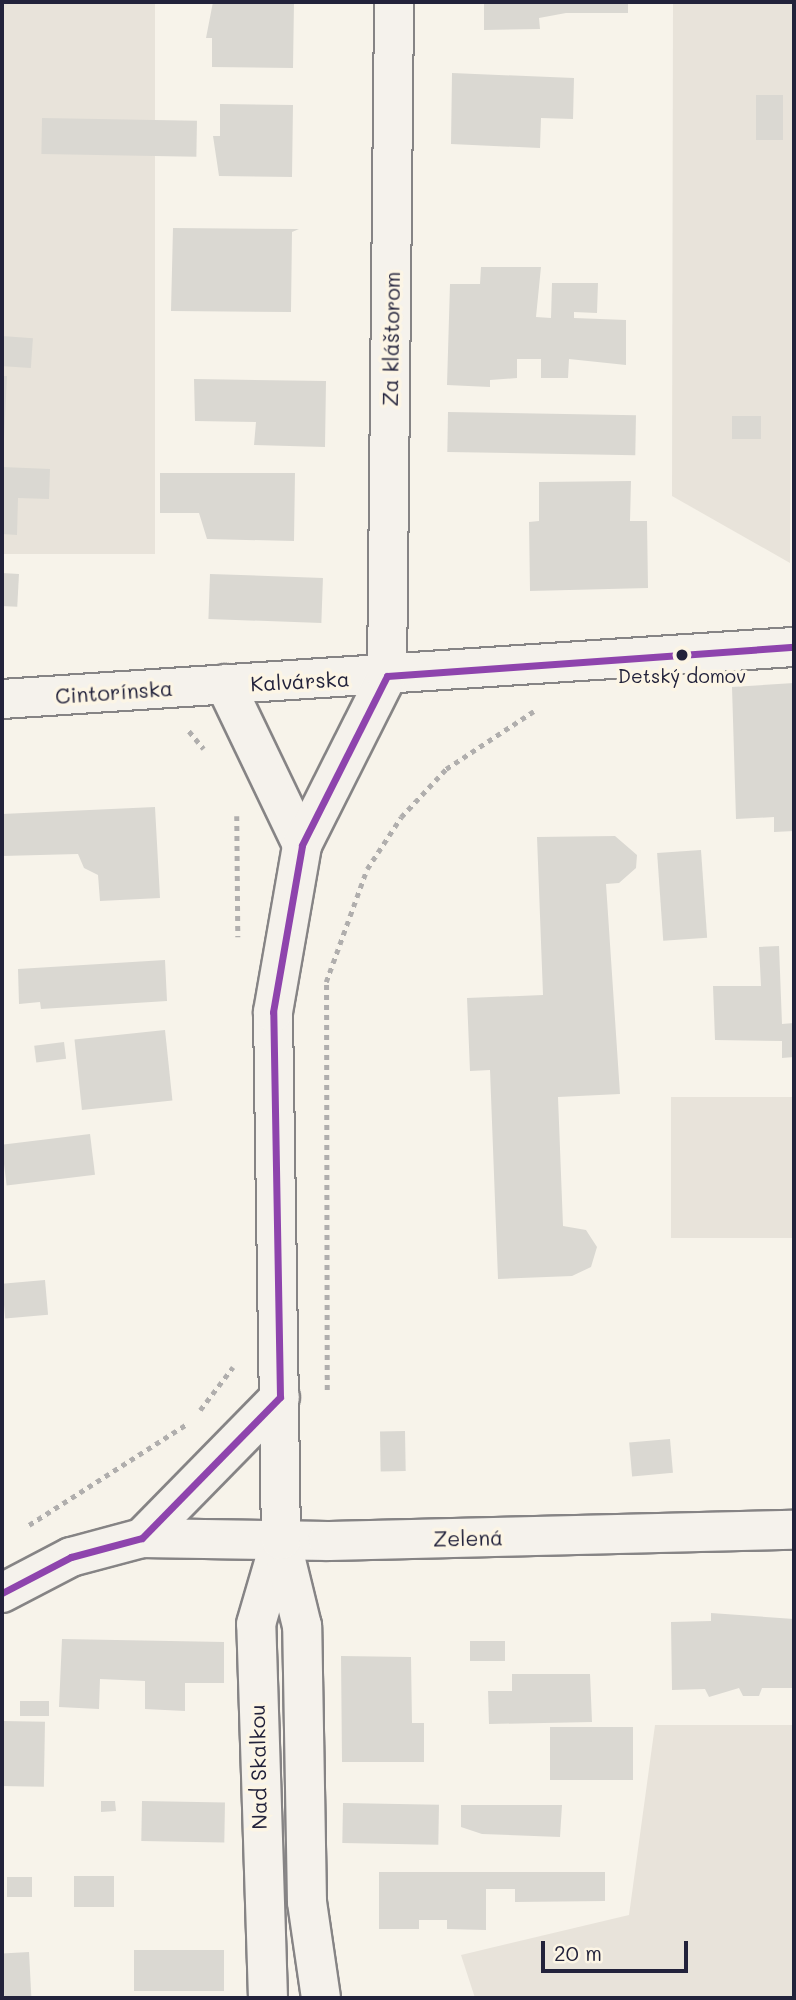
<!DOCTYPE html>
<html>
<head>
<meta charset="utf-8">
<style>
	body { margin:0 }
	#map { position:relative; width:796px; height:2000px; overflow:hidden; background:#f7f3ea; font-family:Mali,sans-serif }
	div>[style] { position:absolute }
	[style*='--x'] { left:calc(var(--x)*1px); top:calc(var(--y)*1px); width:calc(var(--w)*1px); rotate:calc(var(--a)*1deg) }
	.green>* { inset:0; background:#e8e3da; transform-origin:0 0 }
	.building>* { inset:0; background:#dad8d2; transform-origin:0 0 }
	.path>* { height:4.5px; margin-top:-2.25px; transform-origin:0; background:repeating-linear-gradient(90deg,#b0aead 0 5px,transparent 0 10px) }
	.roads { filter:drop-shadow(2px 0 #868485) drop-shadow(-2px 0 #868485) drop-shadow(0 2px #868485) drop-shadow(0 -2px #868485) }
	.street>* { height:38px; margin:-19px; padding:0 19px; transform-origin:19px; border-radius:19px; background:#f5f2ec }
	.bus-1>* { height:7px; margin:-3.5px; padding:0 3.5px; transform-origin:3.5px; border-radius:3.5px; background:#8e44ad }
	.dots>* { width:19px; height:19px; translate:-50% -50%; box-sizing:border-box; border:4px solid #fcf5e5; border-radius:50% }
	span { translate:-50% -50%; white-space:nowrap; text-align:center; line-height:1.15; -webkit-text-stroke:7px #fcf5e5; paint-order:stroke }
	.bus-label { font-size:19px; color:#22223b }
	.street-label { font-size:21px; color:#22223b }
	.frame { position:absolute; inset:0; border:4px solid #22223b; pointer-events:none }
	.scale { position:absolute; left:541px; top:1941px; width:147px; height:32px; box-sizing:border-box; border:4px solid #22223b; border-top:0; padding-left:9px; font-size:21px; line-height:24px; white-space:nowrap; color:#22223b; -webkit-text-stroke:5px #fcf5e5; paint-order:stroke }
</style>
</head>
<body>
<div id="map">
	<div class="green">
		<i style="left:2px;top:2px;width:153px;height:552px"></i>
		<i style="clip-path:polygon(673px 2px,794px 2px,790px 563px,672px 496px)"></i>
		<i style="left:794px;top:1097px;width:141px;height:123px;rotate:90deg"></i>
		<i style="clip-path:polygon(655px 1725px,794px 1725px,794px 1998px,475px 1998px,461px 1955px,629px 1915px)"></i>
	</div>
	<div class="building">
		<i style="clip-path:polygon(213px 2px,294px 2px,293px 68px,212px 67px,212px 38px,206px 38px)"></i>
		<i style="clip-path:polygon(484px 2px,628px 2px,628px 13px,566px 13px,539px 18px,540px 29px,484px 30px)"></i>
		<i style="clip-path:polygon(452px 73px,574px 78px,573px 119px,541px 118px,540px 148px,451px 144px)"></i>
		<i style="left:756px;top:95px;width:27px;height:45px"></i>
		<i style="clip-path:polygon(220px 104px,293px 105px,292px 177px,219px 176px,213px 136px,220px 136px)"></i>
		<i style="left:42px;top:118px;width:155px;height:36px;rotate:1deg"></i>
		<i style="clip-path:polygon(173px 228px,299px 229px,292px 232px,291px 312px,171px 311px)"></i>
		<i style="clip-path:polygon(481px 267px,541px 267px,536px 317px,551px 318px,552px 283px,598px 283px,597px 313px,574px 312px,574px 318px,626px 320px,626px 365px,569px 359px,568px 378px,541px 378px,541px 359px,517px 359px,517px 378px,490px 380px,490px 387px,447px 385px,450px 284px,480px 284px)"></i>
		<i style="left:2px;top:336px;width:31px;height:30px;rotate:4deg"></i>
		<i style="clip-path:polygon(2px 376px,7px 376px,4px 438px,2px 438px)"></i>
		<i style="clip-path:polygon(194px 379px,326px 381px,325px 447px,254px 445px,256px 422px,195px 421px)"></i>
		<i style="left:448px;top:412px;width:188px;height:40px;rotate:1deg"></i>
		<i style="left:732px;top:416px;width:29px;height:23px"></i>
		<i style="clip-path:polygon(2px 467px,50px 469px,49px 499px,18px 498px,17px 535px,2px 534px)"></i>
		<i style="clip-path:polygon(160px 473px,295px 473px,294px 541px,207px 539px,199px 513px,160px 513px)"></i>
		<i style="clip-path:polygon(631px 481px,630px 521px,647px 521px,648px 588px,530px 591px,529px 522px,539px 521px,539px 482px)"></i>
		<i style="left:2px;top:573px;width:17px;height:33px;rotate:3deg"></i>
		<i style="left:210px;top:574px;width:113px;height:45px;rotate:2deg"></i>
		<i style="clip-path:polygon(794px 683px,794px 831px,774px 832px,774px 817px,736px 819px,732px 687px)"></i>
		<i style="clip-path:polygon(155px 807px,160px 898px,100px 901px,98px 875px,84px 868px,78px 854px,2px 856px,2px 814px)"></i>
		<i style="clip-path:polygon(615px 836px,637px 855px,636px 868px,619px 883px,606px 884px,620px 1094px,558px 1097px,563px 1226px,586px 1230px,597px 1247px,591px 1267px,572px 1276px,498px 1279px,490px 1070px,470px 1071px,467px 998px,543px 995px,537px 837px)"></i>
		<i style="left:701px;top:850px;width:88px;height:44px;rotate:86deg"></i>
		<i style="clip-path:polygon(779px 946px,782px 1024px,794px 1023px,794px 1057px,782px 1058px,782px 1041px,715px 1040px,713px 986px,761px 986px,759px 947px)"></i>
		<i style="clip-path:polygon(165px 960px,167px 1001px,41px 1009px,40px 1002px,19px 1004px,18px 969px)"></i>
		<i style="left:165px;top:1030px;width:71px;height:91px;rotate:84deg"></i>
		<i style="left:64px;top:1042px;width:17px;height:30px;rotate:83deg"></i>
		<i style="left:90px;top:1134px;width:41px;height:89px;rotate:83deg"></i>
		<i style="left:45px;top:1280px;width:35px;height:43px;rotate:85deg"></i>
		<i style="left:405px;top:1431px;width:40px;height:25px;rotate:89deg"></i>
		<i style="left:670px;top:1439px;width:34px;height:41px;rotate:85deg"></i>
		<i style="clip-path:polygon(711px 1613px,794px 1619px,794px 1688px,762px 1688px,759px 1696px,743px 1696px,739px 1688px,709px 1697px,705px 1689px,672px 1690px,671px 1622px,711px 1621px)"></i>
		<i style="clip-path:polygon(62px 1639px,224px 1642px,224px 1683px,185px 1683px,185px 1711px,145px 1709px,145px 1681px,100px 1679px,99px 1709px,59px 1707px)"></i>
		<i style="left:505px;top:1641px;width:20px;height:35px;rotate:90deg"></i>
		<i style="clip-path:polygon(341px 1656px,411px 1657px,412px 1723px,424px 1723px,424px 1762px,342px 1762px)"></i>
		<i style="clip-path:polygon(512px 1674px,590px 1674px,592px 1722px,489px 1724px,488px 1691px,512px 1691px)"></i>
		<i style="left:20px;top:1701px;width:29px;height:15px"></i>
		<i style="left:2px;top:1721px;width:43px;height:65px;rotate:1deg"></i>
		<i style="left:633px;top:1727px;width:53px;height:83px;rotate:90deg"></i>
		<i style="clip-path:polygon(101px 1801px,115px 1801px,116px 1811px,101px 1812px)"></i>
		<i style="left:142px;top:1801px;width:83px;height:40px;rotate:1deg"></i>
		<i style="left:343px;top:1803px;width:96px;height:40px;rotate:1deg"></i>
		<i style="clip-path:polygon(461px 1805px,562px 1805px,560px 1837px,482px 1834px,461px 1827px)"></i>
		<i style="clip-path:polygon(379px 1872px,605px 1872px,605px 1901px,515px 1902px,515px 1889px,486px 1889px,486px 1930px,447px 1929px,447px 1920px,419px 1920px,419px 1929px,379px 1929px)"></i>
		<i style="left:74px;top:1876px;width:40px;height:31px"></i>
		<i style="left:7px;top:1877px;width:25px;height:20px"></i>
		<i style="left:134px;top:1950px;width:90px;height:41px"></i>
		<i style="left:29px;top:1952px;width:44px;height:27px;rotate:87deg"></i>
	</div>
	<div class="path">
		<i style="--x:189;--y:731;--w:23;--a:50"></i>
		<i style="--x:237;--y:816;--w:121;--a:89.5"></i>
		<i style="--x:327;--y:1390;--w:408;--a:-90.1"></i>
		<i style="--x:326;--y:982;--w:120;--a:-70.1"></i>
		<i style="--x:367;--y:869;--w:62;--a:-56.8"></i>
		<i style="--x:401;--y:817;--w:66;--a:-46.8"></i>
		<i style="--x:446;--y:769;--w:105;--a:-33.4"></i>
		<i style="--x:200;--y:1410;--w:54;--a:-52.5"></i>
		<i style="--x:29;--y:1525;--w:188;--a:-32.6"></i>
	</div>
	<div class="roads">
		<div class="street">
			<i style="--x:225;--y:684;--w:178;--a:64.4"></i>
			<i style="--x:2;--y:699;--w:794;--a:-3.76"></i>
			<i style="--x:142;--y:1538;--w:197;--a:-45.6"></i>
			<i style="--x:2;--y:1593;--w:78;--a:-27.6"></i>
			<i style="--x:71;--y:1557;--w:73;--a:-15"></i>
			<i style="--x:142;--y:1538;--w:186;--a:0.9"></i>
			<i style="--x:328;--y:1541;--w:466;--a:-1.4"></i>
			<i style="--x:268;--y:1998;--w:374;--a:-91.8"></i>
			<i style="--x:256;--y:1624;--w:85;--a:-73.7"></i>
			<i style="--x:321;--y:1998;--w:97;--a:-98.3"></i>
			<i style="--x:307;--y:1902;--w:276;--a:-91"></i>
			<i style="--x:302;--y:1626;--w:89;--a:-103.7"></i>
			<i style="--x:281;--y:1540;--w:528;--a:-90.87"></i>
			<i style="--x:273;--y:1012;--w:169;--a:-80.1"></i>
			<i style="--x:302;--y:845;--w:189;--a:-63.3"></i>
			<i style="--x:387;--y:676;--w:674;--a:-89.4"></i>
		</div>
	</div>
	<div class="bus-1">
		<i style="--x:2;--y:1593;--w:78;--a:-27.6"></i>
		<i style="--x:71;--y:1557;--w:73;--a:-15"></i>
		<i style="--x:142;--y:1538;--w:197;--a:-45.6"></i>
		<i style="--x:280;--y:1397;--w:385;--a:-91"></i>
		<i style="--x:273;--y:1012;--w:169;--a:-80.1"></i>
		<i style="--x:302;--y:845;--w:189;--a:-63.3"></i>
		<i style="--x:387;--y:676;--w:408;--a:-4.1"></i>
	</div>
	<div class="dots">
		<i style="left:682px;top:655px;background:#22223b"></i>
	</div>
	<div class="bus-label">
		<span style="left:682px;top:676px">Detský domov</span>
	</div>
	<div class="street-label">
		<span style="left:391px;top:339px;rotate:-89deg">Za kláštorom</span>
		<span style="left:300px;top:681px;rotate:-3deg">Kalvárska</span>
		<span style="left:114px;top:692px;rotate:-4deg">Cintorínska</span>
		<span style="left:468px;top:1538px;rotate:-1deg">Zelená</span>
		<span style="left:258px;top:1767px;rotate:-91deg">Nad Skalkou</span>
	</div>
	<div class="frame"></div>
	<div class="scale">20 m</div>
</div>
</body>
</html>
